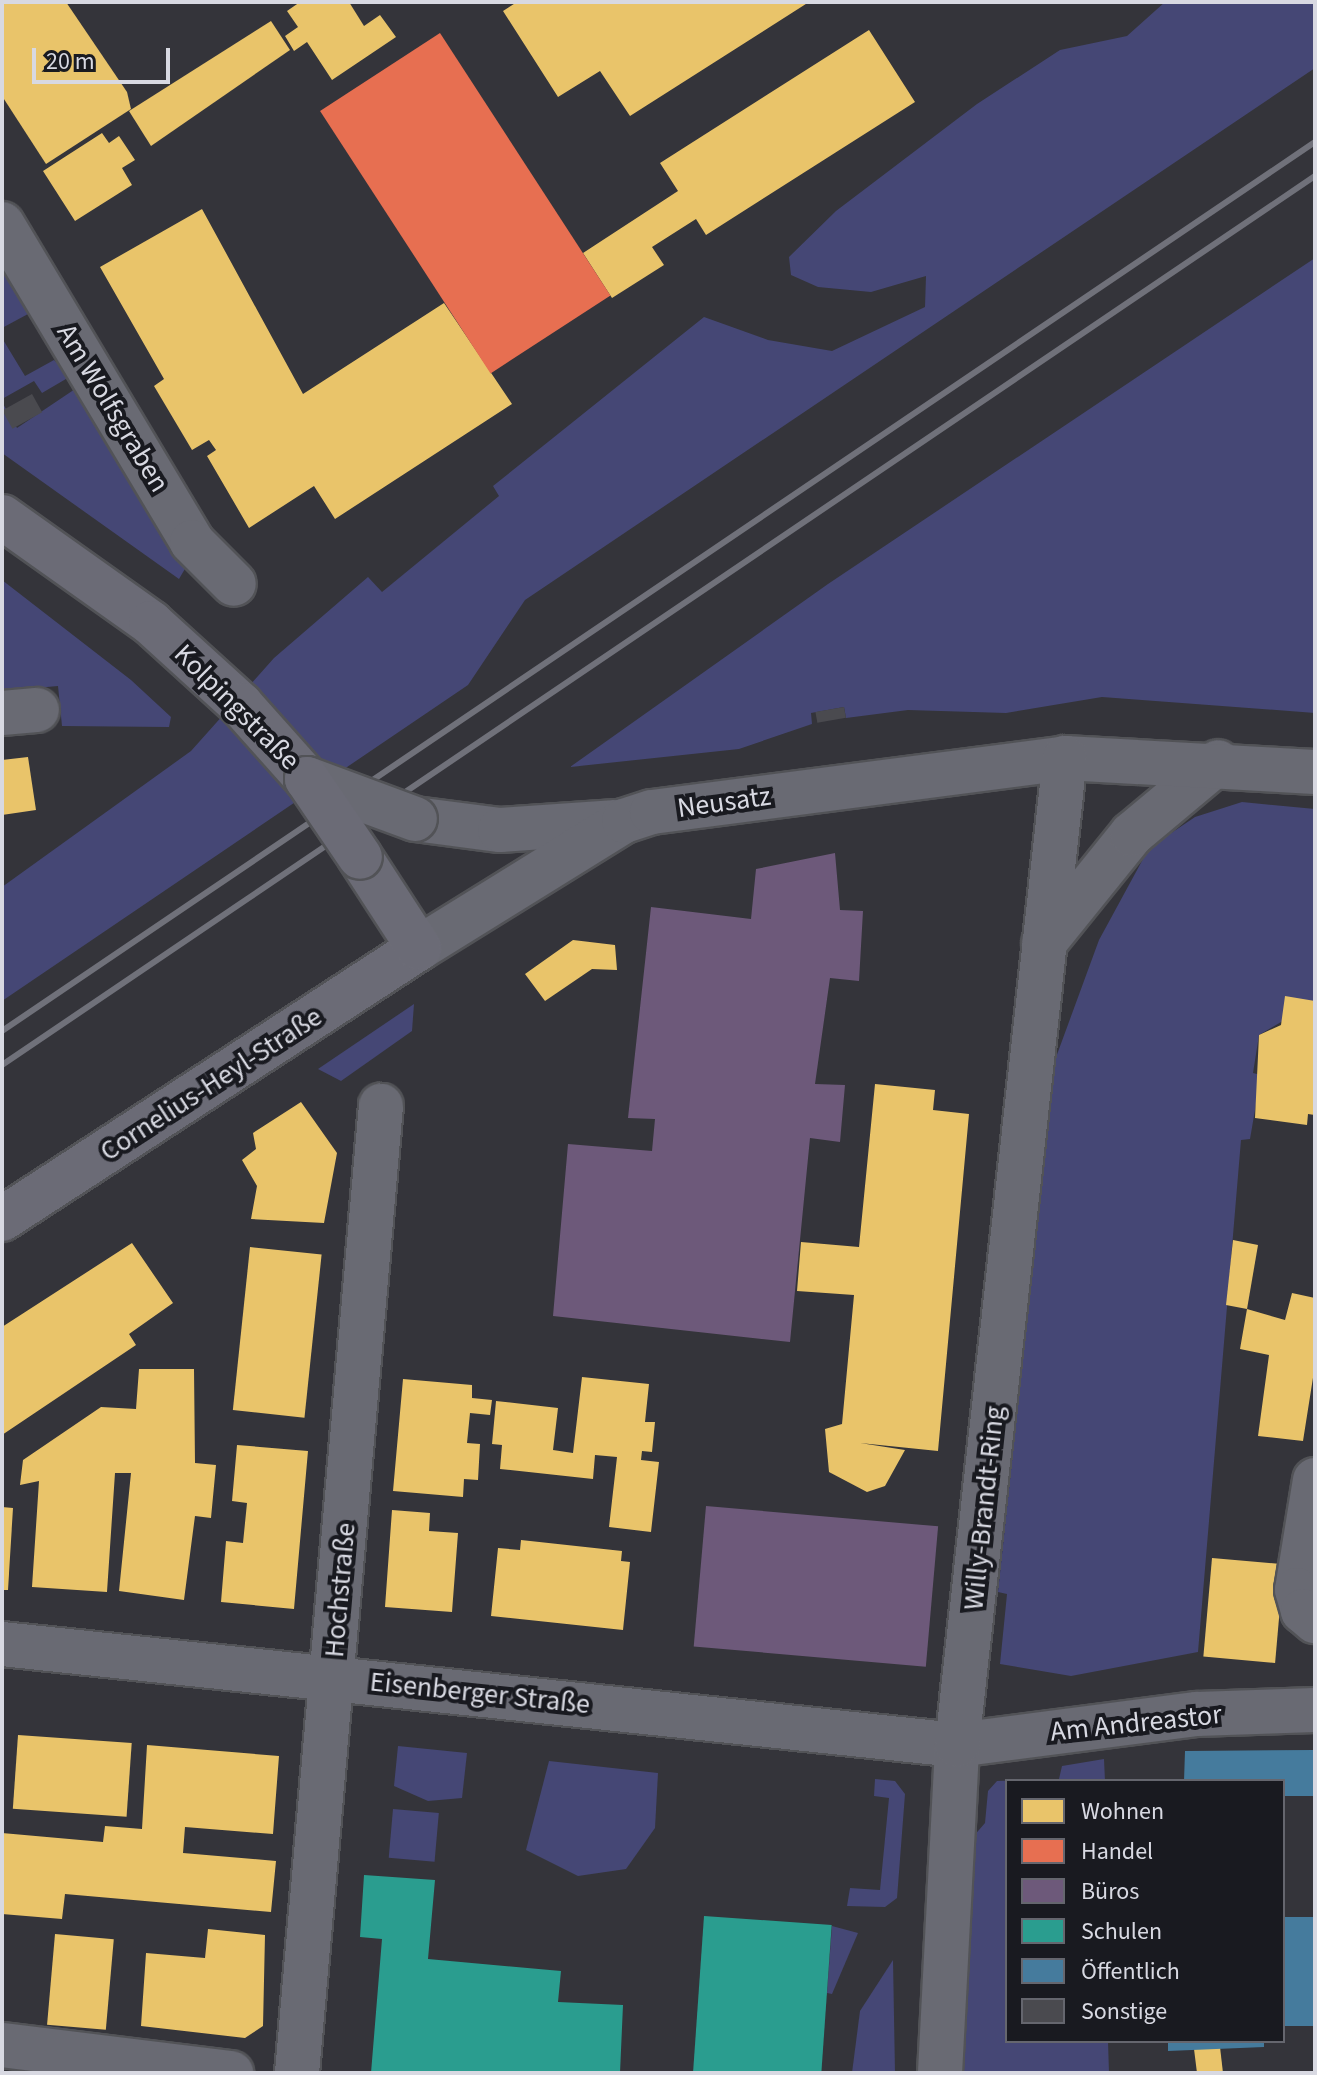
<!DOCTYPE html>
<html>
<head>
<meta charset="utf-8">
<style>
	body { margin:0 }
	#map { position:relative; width:1317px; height:2075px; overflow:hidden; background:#34343a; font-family:"Source Sans 3",sans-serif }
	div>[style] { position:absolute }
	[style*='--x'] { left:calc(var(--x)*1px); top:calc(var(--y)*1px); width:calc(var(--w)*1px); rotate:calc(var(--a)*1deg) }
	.green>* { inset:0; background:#454775; transform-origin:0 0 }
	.homes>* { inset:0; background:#e9c46a; transform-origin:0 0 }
	.shops>* { inset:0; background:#e76f51; transform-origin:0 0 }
	.offices>* { inset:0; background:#6d597a; transform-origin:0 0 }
	.schools>* { inset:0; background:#2a9d8f; transform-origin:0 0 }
	.public>* { inset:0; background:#457b9d; transform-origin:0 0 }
	.building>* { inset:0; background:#4a4a4f; transform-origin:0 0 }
	.roads { filter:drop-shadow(2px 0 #525357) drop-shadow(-2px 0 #525357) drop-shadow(0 2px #525357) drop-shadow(0 -2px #525357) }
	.minor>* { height:44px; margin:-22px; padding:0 22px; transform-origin:22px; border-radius:22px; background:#696a73 }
	.tertiary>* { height:44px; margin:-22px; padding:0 22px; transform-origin:22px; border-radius:22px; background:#696a73 }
	.secondary>* { height:44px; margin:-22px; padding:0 22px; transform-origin:22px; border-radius:22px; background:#6b6b76 }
	.rail>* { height:6px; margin:-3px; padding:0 3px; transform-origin:3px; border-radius:3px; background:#70717a }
	.bridges { filter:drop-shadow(2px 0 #525357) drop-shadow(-2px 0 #525357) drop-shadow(0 2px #525357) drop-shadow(0 -2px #525357) }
	.tertiary-bridge>* { height:44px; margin:-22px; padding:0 22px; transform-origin:22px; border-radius:22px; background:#696a73 }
	.secondary-bridge>* { height:44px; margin:-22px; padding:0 22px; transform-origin:22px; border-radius:22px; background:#6b6b76 }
	span { translate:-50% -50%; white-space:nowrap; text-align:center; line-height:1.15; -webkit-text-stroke:8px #191a20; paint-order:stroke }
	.street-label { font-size:28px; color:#d8d9e2 }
	.frame { position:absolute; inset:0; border:4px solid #d8d9e2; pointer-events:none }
	.legend { position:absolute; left:1005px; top:1779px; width:280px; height:264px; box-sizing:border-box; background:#191a20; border:2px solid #65666e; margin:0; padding:10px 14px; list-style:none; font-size:24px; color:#d8d9e2 }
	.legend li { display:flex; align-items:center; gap:16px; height:40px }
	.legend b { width:40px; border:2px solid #65666e }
	.scale { position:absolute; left:32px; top:48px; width:138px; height:36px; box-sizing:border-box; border:4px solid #d8d9e2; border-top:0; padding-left:10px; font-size:24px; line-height:28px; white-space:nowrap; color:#d8d9e2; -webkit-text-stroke:6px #191a20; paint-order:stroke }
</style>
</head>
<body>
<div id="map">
	<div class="green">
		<i style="clip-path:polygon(1165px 2px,1315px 2px,1315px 68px,525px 600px,468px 685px,2px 1001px,2px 887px,191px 751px,274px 658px,368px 577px,382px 592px,499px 496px,493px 486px,704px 317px,768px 340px,832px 351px,925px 307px,926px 276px,871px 292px,818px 287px,791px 275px,789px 257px,836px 211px,977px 104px,1060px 50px,1127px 36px)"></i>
		<i style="clip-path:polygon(1315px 258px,1315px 713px,1102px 697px,1006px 713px,908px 710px,846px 718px,844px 707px,811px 713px,812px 724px,739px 749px,570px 767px,828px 584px)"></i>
		<i style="clip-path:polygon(2px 270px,28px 314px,2px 328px)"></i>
		<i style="clip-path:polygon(2px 338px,25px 376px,54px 360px,71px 376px,42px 393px,34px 381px,2px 399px)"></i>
		<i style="clip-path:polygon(84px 383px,189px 562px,179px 579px,2px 453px,2px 402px,17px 428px)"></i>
		<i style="clip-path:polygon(2px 580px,131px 680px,171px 717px,169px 727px,62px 726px,58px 686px,2px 691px)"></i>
		<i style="clip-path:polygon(1242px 802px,1315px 809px,1315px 1002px,1259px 1035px,1253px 1073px,1261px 1075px,1250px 1139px,1241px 1140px,1198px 1652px,1071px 1676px,1000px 1664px,1007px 1594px,998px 1592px,1055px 1060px,1099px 940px,1149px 848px,1195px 817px)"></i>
		<i style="clip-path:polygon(414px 1004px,412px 1031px,341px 1081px,318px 1069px)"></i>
		<i style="clip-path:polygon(398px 1746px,467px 1753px,462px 1798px,428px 1801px,394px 1786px)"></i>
		<i style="clip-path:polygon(1104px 1759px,1105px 1781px,1007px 1781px,1007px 2041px,1108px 2041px,1109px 2073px,963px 2073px,972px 1838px,985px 1823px,988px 1791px,997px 1781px,1059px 1779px,1062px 1766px)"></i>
		<i style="clip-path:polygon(549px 1761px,658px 1773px,655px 1828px,626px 1869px,578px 1876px,526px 1850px)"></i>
		<i style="clip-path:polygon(875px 1779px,895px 1781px,905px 1794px,897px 1898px,885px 1907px,847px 1906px,850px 1888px,880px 1890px,889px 1798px,874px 1796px)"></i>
		<i style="left:393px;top:1809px;width:46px;height:49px;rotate:5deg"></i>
		<i style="clip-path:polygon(832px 1926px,858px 1933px,832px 1994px,827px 1993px)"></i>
		<i style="clip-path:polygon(893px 1960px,895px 2073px,852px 2073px,860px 2011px)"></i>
	</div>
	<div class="homes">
		<i style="clip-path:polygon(2px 2px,66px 2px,127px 92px,131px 109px,46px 164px,2px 96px)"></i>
		<i style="clip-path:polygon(300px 2px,349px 2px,364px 26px,380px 15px,396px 37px,332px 80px,307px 42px,294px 51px,285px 36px,298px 27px,287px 11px)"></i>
		<i style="clip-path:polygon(517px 2px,809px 2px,630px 116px,600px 71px,558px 97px,503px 11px)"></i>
		<i style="clip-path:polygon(271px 21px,290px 50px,151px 146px,129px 111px)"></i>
		<i style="clip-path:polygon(869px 30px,915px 102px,706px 235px,696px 219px,652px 247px,664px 265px,612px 298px,583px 253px,678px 191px,660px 163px)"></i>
		<i style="clip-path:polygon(102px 133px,109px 143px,119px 136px,135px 160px,122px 168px,132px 185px,75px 221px,43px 171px)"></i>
		<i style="clip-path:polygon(202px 209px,303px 394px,444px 303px,512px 404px,335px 519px,314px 486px,249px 528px,207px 456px,216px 450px,209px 440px,192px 450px,154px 386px,164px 379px,100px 267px)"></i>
		<i style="clip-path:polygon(28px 757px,36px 810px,2px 815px,2px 760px)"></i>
		<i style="clip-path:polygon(573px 940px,615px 945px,617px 970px,592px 969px,545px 1001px,525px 974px)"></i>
		<i style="clip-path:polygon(1285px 996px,1315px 1001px,1315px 1115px,1308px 1114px,1307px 1125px,1255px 1118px,1259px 1035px,1281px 1025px)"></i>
		<i style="clip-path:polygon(875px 1084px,935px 1090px,933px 1110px,969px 1114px,938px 1451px,860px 1443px,905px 1450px,885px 1486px,867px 1492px,829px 1472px,825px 1429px,842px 1424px,854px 1295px,797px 1291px,801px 1242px,859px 1247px)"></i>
		<i style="clip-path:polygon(301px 1102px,337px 1153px,324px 1223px,251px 1219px,257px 1186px,242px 1160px,256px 1149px,253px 1133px)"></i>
		<i style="clip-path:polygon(1233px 1240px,1258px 1245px,1247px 1309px,1226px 1305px)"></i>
		<i style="clip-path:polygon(132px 1243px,173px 1303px,129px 1334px,136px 1345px,2px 1435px,2px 1327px)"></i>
		<i style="left:250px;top:1247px;width:72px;height:164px;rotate:6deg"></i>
		<i style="clip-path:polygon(1292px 1293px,1315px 1298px,1315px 1365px,1303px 1441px,1258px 1436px,1269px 1355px,1240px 1349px,1247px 1309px,1285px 1320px)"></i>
		<i style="clip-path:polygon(139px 1369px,194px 1369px,195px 1463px,216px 1465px,211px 1518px,195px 1516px,184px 1600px,119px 1591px,131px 1473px,115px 1473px,107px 1592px,32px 1587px,39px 1481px,20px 1485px,23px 1460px,101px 1407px,136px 1409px)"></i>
		<i style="clip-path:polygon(582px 1377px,649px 1384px,645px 1422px,655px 1422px,652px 1452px,642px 1451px,641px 1460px,659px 1462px,651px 1532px,609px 1527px,617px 1457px,595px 1455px,593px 1479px,500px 1469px,502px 1445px,492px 1444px,496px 1401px,558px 1408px,553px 1450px,573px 1453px)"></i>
		<i style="clip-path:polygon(403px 1379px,472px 1385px,472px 1398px,492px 1400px,490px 1415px,470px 1413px,467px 1443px,480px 1444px,478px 1480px,464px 1479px,463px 1497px,393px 1491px)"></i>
		<i style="clip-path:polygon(237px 1445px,308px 1451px,294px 1609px,221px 1602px,226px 1541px,243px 1543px,247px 1503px,232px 1501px)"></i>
		<i style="clip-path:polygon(2px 1507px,13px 1508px,8px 1590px,2px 1590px)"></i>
		<i style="clip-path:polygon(392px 1510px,430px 1513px,429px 1531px,458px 1533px,452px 1612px,385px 1607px)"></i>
		<i style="left:737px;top:1523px;width:25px;height:47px;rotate:7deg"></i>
		<i style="clip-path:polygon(521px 1540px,622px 1551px,621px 1561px,630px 1562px,623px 1630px,491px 1616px,498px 1548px,520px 1550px)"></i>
		<i style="left:1212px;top:1558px;width:72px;height:99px;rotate:5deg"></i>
		<i style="left:18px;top:1735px;width:114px;height:74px;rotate:4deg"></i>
		<i style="clip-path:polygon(147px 1745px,279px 1756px,273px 1834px,185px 1827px,183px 1853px,276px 1861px,271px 1912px,65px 1894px,62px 1919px,2px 1914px,2px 1833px,103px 1842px,105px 1826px,142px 1829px)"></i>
		<i style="clip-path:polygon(208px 1929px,265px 1935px,263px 2026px,245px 2038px,141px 2026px,146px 1953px,205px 1958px)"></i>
		<i style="left:55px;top:1934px;width:59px;height:91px;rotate:5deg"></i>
		<i style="clip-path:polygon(1220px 2047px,1223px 2073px,1197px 2073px,1194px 2049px)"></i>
	</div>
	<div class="shops">
		<i style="left:440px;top:33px;width:313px;height:143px;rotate:57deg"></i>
	</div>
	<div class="offices">
		<i style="clip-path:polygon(835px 853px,840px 910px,863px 911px,859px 981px,830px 978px,815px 1084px,845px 1085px,840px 1142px,810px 1138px,790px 1342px,553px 1316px,568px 1144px,652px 1151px,655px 1119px,628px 1118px,651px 907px,751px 919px,756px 869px)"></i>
		<i style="left:706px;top:1506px;width:233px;height:141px;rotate:5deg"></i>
	</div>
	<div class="schools">
		<i style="clip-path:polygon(364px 1875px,435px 1880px,428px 1959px,561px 1971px,558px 2002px,623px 2005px,620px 2073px,371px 2073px,382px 1939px,360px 1937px)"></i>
		<i style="left:704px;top:1916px;width:128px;height:158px;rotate:4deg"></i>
	</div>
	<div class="public">
		<i style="clip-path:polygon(1315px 1750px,1315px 1796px,1283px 1796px,1283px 1781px,1184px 1781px,1185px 1751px)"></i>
		<i style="left:1315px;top:1917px;width:109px;height:32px;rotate:90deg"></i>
		<i style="clip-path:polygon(1168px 2041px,1264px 2041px,1264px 2047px,1168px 2051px)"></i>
	</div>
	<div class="building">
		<i style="left:32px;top:394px;width:21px;height:34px;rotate:61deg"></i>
		<i style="left:844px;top:707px;width:11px;height:29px;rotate:80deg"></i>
	</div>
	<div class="roads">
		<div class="minor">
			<i style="--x:2;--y:224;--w:370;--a:59.1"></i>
			<i style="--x:192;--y:542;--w:59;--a:45"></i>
			<i style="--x:2;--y:713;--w:35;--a:-5"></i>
			<i style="--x:1315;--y:1480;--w:111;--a:99.3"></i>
			<i style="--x:1297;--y:1590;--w:22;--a:74"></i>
			<i style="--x:1303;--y:1611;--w:16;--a:40"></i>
			<i style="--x:2;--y:1644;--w:960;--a:6.04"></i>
			<i style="--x:957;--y:1745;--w:242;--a:-7.4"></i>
			<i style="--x:1197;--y:1714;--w:118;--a:-1.9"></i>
			<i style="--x:2;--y:2045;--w:231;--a:7"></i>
			<i style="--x:297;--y:2073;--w:971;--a:-85.04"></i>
		</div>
		<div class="tertiary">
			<i style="--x:415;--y:819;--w:86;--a:7.4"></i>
			<i style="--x:500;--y:830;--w:113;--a:-4"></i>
			<i style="--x:1044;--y:943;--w:140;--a:-51.1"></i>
			<i style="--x:1132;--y:834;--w:112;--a:-39.9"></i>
			<i style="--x:419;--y:948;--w:241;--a:-31.8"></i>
			<i style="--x:624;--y:821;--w:29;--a:-18"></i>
			<i style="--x:652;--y:812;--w:417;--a:-7.4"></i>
			<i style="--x:1065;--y:758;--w:250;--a:3.2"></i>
			<i style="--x:940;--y:2073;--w:328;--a:-87"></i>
			<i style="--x:957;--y:1745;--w:993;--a:-83.76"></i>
		</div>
		<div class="secondary">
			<i style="--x:2;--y:517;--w:183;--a:35.4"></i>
			<i style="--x:151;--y:623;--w:122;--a:42.3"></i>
			<i style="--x:241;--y:705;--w:99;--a:48.3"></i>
			<i style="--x:2;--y:1219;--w:497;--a:-33"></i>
			<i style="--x:419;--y:948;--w:108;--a:-123"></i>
		</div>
	</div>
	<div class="rail">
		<i style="--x:2;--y:1031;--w:1586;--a:-34.1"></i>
		<i style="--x:2;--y:1065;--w:1586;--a:-34.1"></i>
	</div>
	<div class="bridges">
		<div class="tertiary-bridge">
			<i style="--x:307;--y:779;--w:115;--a:20.3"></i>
		</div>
		<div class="secondary-bridge">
			<i style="--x:307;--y:779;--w:94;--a:55.8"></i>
		</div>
	</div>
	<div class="street-label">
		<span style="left:113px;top:408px;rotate:59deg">Am Wolfsgraben</span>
		<span style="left:237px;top:707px;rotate:45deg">Kolpingstraße</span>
		<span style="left:724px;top:802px;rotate:-8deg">Neusatz</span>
		<span style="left:211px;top:1084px;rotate:-33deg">Cornelius-Heyl-Straße</span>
		<span style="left:984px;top:1508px;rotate:-84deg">Willy-Brandt-Ring</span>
		<span style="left:340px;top:1590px;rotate:-85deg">Hochstraße</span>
		<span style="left:480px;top:1693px;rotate:6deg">Eisenberger Straße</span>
		<span style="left:1136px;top:1723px;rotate:-6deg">Am Andreastor</span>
	</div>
	<div class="frame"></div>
	<ul class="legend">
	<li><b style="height:22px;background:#e9c46a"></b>Wohnen</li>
	<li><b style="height:22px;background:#e76f51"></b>Handel</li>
	<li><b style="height:22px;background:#6d597a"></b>Büros</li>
	<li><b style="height:22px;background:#2a9d8f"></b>Schulen</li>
	<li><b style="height:22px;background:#457b9d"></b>Öffentlich</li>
	<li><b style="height:22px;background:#4a4a4f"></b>Sonstige</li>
	</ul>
	<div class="scale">20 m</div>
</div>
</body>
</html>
